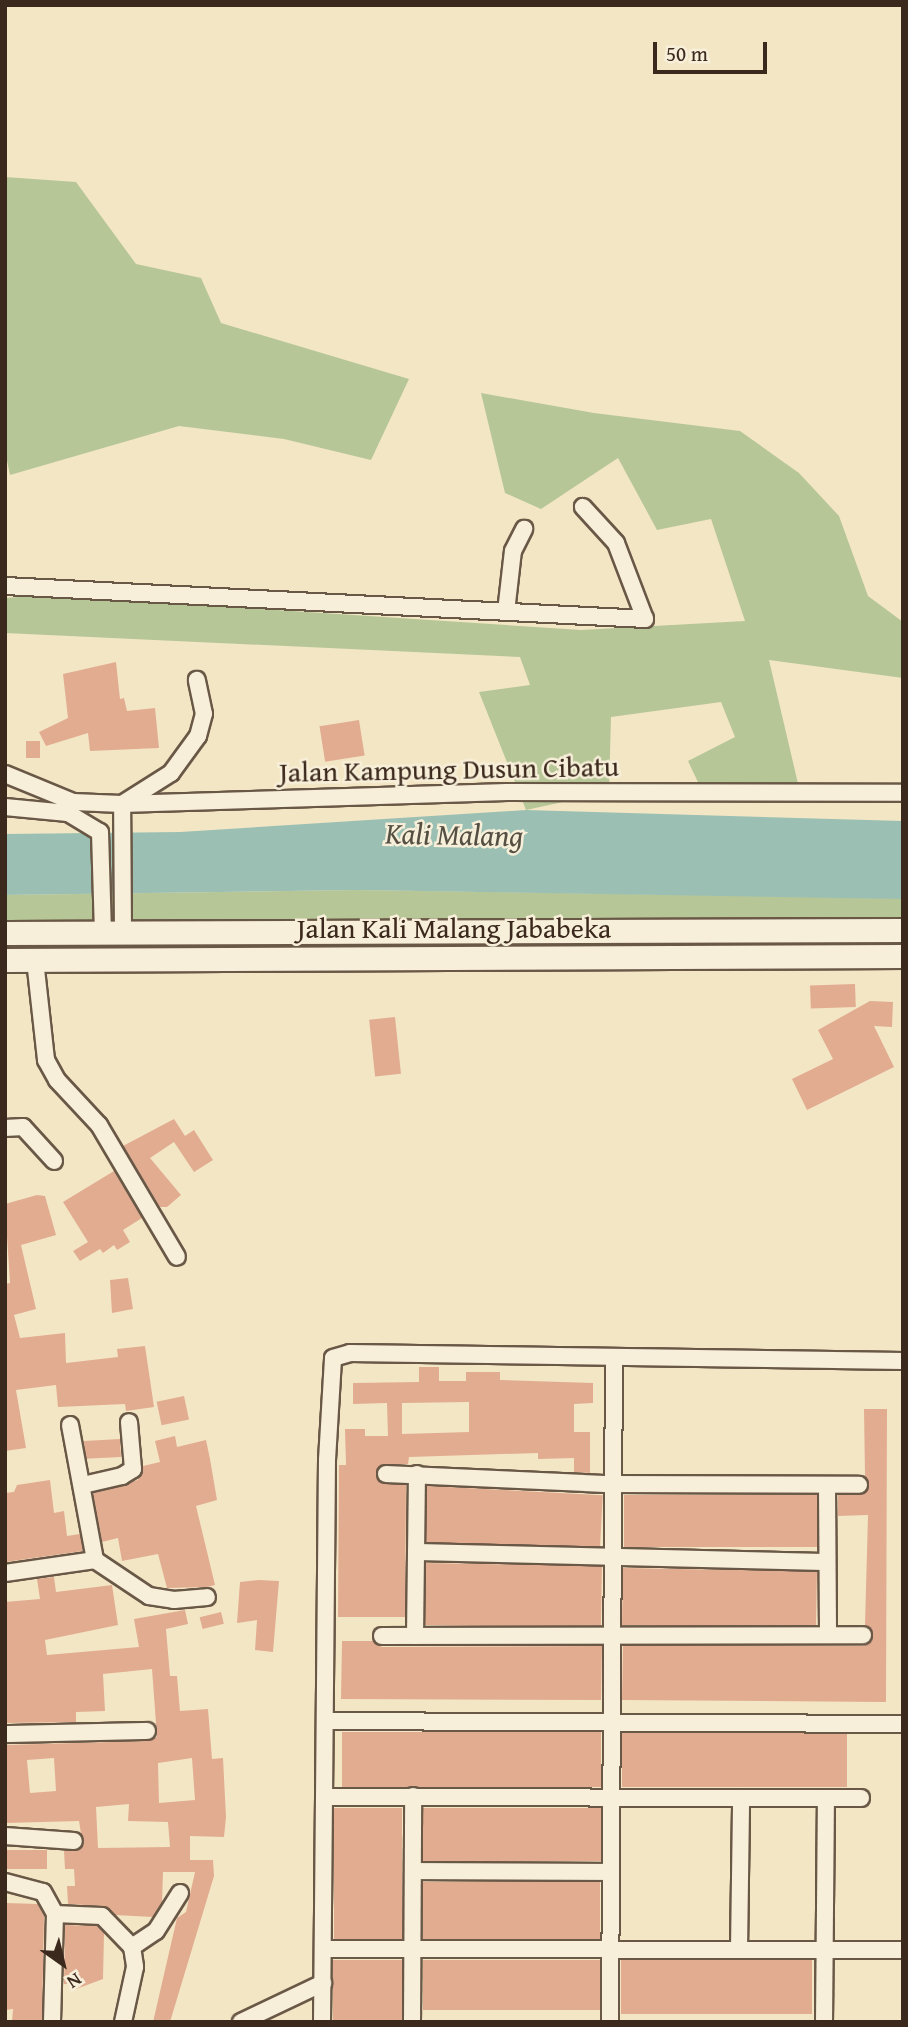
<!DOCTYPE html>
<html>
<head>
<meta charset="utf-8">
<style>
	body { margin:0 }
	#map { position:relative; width:908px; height:2027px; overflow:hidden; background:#f3e6c5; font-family:"Gentium Book Plus",serif }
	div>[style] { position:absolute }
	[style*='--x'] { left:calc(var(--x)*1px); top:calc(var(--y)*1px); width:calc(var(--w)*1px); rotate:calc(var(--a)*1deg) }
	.green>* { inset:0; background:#b7c697 }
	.water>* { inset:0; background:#9bc0b3 }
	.building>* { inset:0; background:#e2ac90; transform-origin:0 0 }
	.roads { filter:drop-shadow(2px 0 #6a5847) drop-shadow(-2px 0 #6a5847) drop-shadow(0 2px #6a5847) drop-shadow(0 -2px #6a5847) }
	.minor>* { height:16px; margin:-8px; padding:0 8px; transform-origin:8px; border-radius:8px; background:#f7efd9 }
	.secondary>* { height:23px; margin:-11.5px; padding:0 11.5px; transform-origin:11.5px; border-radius:11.5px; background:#f7efd9 }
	span { translate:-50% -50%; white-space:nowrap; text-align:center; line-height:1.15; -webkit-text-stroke:5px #f7efd9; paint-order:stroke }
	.street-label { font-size:28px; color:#3c291d }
	.water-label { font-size:30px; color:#544f42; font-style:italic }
	.frame { position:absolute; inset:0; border:7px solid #3c291d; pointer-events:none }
	.north { position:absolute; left:28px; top:1929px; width:70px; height:70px; -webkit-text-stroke:5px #f7efd9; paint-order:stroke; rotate:146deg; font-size:19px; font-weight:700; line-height:28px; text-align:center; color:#3c291d }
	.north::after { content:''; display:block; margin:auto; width:24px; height:32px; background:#3c291d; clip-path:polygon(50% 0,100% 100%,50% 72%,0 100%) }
	.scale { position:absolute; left:653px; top:42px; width:114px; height:32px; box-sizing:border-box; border:4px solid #3c291d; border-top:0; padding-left:9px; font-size:21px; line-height:24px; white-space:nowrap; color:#3c291d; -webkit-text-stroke:5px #f7efd9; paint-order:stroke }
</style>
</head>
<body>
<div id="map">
	<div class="green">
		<i style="clip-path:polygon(5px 177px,76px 182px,136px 264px,201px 278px,221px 323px,409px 379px,371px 460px,284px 439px,179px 426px,10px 475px,5px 451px)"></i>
		<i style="clip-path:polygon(481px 393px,594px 413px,740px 431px,799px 473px,839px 516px,868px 596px,903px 622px,903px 678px,769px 660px,800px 792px,704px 795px,688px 761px,735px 737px,721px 702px,611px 717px,609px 792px,526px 810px,479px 692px,530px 685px,520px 657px,5px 633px,5px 598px,47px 595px,581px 630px,745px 621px,711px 519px,657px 530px,618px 458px,541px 509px,505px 493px)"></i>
		<i style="clip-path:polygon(357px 890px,903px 898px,903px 957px,5px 959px,5px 895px)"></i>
	</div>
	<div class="water">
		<i style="clip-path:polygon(526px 810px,903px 821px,903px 899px,357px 890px,5px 895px,5px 834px,180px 832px)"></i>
	</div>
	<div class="building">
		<i style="clip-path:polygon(116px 662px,120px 699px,124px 698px,127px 711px,155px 708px,159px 748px,90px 751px,88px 733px,46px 746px,39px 732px,68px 718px,63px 674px)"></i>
		<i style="left:359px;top:720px;width:36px;height:40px;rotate:81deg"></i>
		<i style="left:26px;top:741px;width:14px;height:17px"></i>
		<i style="left:855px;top:984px;width:23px;height:45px;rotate:88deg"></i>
		<i style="clip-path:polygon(870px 1001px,893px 1002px,892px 1027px,874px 1026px,894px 1067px,807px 1110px,792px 1079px,833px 1059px,818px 1030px)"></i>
		<i style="left:395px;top:1017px;width:57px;height:26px;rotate:84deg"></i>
		<i style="clip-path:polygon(174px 1119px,185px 1136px,194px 1130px,213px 1160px,194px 1172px,174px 1142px,150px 1158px,181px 1195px,167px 1207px,160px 1207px,123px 1146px)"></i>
		<i style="clip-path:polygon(114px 1171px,142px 1218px,123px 1230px,130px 1242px,117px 1250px,114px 1245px,103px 1253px,100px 1249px,80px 1261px,73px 1251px,88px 1242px,63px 1202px)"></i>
		<i style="clip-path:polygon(37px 1195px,45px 1196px,56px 1235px,21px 1245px,36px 1309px,14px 1315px,20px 1338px,65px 1333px,66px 1363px,118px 1357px,117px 1349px,145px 1346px,154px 1407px,126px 1411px,125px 1404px,58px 1407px,56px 1385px,16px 1390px,26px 1448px,5px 1451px,5px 1284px,10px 1283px,5px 1204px)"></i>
		<i style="clip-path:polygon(128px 1278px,133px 1309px,112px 1313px,110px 1280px)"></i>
		<i style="clip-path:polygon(evenodd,419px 1367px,439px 1367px,439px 1381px,466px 1381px,466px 1372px,500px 1372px,500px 1380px,593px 1383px,593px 1403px,574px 1404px,574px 1432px,590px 1432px,590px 1473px,574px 1472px,574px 1458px,538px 1459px,538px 1453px,409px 1457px,408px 1464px,381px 1465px,376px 1474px,380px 1482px,406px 1485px,405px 1617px,338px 1617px,339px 1465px,346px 1465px,345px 1429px,365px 1429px,365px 1436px,388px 1436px,387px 1403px,353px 1404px,353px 1383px,419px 1382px,419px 1367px,469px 1402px,469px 1432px,402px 1434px,402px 1403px,469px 1402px)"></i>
		<i style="left:184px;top:1396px;width:24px;height:28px;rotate:78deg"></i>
		<i style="clip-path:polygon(864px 1409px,887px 1409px,886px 1702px,622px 1700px,623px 1646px,863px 1646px,872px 1641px,872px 1630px,865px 1625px,868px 1515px,838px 1516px,838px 1495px,864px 1494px,869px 1486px,865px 1476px)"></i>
		<i style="clip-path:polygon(175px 1436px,177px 1447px,206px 1440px,210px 1459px,217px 1500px,196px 1506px,215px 1585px,207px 1587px,167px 1588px,158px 1554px,122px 1561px,118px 1538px,102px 1542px,93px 1493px,138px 1480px,143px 1466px,160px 1462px,155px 1441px)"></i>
		<i style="left:120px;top:1439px;width:18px;height:36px;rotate:87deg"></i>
		<i style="clip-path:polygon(50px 1480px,54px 1513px,64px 1511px,67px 1536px,80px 1534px,83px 1551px,5px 1562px,5px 1493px,14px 1492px,17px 1485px)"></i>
		<i style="left:427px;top:1486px;width:176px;height:56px;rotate:3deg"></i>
		<i style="left:624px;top:1495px;width:193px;height:52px"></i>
		<i style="left:426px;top:1563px;width:176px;height:62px;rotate:1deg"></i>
		<i style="left:623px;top:1568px;width:194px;height:57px;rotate:1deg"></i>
		<i style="clip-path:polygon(evenodd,54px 1577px,56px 1592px,112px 1585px,118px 1625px,45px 1640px,47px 1655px,139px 1647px,134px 1619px,185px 1610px,188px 1624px,166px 1629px,170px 1676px,177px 1676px,180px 1711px,208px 1709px,212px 1759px,223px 1758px,226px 1817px,224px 1837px,190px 1836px,190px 1860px,213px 1860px,214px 1876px,170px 2022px,153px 2022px,177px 1918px,186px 1912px,195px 1872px,163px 1872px,162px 1903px,153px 1917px,115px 1915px,102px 1906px,68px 1904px,67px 1886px,75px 1886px,74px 1869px,65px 1869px,64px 1851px,83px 1846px,79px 1821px,5px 1823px,5px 1745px,147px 1741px,157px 1737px,152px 1669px,103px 1674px,105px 1711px,76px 1712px,76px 1722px,5px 1723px,5px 1602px,40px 1599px,37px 1579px,54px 1577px,54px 1758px,56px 1791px,30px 1793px,27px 1760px,54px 1758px,54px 1577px,192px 1758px,195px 1800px,159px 1803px,158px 1763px,192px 1758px,54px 1577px,129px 1804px,128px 1821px,168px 1822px,170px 1847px,98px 1848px,96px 1807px,129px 1804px)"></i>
		<i style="clip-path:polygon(259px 1580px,279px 1581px,273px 1652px,255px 1650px,257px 1620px,237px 1623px,240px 1582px)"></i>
		<i style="left:221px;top:1612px;width:12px;height:22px;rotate:76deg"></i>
		<i style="clip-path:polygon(342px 1641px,373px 1641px,382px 1647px,602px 1646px,601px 1700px,341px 1699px)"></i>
		<i style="left:342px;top:1732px;width:259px;height:55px"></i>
		<i style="left:622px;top:1733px;width:225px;height:54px"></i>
		<i style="left:334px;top:1808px;width:68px;height:131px"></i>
		<i style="left:423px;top:1808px;width:178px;height:53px"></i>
		<i style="left:47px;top:1850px;width:19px;height:42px;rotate:90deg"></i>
		<i style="left:423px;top:1882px;width:177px;height:57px"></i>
		<i style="clip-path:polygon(5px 1903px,38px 1904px,44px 1916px,42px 2022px,12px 2022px,13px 2009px,5px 2010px)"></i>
		<i style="clip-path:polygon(65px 1925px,97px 1926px,104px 1933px,103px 1979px,71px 1991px,69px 1984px,64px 1984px)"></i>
		<i style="left:333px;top:1960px;width:69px;height:62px"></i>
		<i style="left:423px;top:1960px;width:177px;height:50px"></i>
		<i style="left:621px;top:1960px;width:191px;height:54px"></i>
	</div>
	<div class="roads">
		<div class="minor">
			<i style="--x:5;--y:586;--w:641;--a:2.95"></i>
			<i style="--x:645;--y:619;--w:81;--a:-110.9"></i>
			<i style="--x:616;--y:543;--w:49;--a:-132.5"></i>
			<i style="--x:506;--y:612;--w:61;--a:-83.5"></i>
			<i style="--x:513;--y:551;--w:25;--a:-63"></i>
			<i style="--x:5;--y:774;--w:74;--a:22.4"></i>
			<i style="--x:5;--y:807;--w:63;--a:5.4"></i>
			<i style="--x:68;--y:813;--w:12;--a:-66"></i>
			<i style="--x:73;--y:802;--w:49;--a:2.3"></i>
			<i style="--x:122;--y:804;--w:385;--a:-1.8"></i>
			<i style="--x:507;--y:792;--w:396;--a:0.1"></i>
			<i style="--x:68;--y:813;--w:37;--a:31"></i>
			<i style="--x:100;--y:832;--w:101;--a:88.3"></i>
			<i style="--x:123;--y:932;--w:128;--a:-90.4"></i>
			<i style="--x:122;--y:804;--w:58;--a:-32.3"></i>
			<i style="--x:171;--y:773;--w:46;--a:-53.9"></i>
			<i style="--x:198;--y:736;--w:23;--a:-75"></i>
			<i style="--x:204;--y:714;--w:35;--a:-102"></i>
			<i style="--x:35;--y:960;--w:101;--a:83.7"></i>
			<i style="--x:46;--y:1060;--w:23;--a:61"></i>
			<i style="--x:57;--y:1080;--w:62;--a:47"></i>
			<i style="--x:99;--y:1125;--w:153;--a:59.4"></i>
			<i style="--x:5;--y:1128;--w:18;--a:-3"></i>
			<i style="--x:23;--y:1127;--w:46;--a:47.6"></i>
			<i style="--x:70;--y:1425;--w:137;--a:79.5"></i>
			<i style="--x:386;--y:1474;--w:224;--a:2.6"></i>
			<i style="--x:610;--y:1484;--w:249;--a:0.2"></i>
			<i style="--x:83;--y:1485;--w:40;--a:-13"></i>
			<i style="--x:122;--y:1476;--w:13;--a:-32"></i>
			<i style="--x:133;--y:1469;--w:47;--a:-94.9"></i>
			<i style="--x:827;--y:1486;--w:149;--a:89.6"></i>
			<i style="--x:416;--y:1552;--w:410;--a:1.4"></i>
			<i style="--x:5;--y:1573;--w:91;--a:-8.2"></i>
			<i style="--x:95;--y:1560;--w:65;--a:33.7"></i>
			<i style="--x:149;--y:1596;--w:25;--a:9"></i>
			<i style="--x:174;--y:1600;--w:33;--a:-5"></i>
			<i style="--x:382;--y:1636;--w:481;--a:-0.1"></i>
			<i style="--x:415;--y:1636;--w:162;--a:-89.3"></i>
			<i style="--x:327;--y:1721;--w:576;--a:0.3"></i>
			<i style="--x:5;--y:1734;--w:142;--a:-1.2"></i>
			<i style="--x:326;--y:1797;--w:535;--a:0.11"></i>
			<i style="--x:5;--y:1836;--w:69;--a:4.1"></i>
			<i style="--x:413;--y:1871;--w:198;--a:0.3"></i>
			<i style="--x:5;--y:1882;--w:39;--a:15"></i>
			<i style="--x:43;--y:1892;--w:25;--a:61"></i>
			<i style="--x:55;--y:1914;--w:108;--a:91.6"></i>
			<i style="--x:55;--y:1914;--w:47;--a:2.4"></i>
			<i style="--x:102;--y:1916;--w:43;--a:45.9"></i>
			<i style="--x:132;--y:1947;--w:20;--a:81"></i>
			<i style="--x:135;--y:1967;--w:56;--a:102.3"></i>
			<i style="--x:132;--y:1947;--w:29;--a:-34"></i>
			<i style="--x:156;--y:1931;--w:45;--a:-57.7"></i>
			<i style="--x:323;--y:1949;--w:580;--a:0.1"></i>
			<i style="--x:739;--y:1950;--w:152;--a:-89.2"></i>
			<i style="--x:241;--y:2022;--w:91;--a:-25.4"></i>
			<i style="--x:322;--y:2022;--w:562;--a:-89.49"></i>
			<i style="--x:327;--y:1460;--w:102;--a:-86.6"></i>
			<i style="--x:333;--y:1358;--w:18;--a:-16"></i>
			<i style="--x:350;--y:1353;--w:553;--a:0.83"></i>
			<i style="--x:412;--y:2022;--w:226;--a:-89.7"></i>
			<i style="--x:610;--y:2022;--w:665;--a:-89.66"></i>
			<i style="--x:824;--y:2022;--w:224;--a:-89.5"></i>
		</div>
		<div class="secondary">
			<i style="--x:5;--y:933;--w:898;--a:-0.19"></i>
			<i style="--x:5;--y:960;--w:898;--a:-0.26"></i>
		</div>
	</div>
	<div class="street-label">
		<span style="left:449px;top:769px;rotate:-1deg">Jalan Kampung Dusun Cibatu</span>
		<span style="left:454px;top:928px">Jalan Kali Malang Jababeka</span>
	</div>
	<div class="water-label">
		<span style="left:454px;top:834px;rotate:1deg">Kali Malang</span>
	</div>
	<div class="frame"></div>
	<div class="north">N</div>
	<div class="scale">50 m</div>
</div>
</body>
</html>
